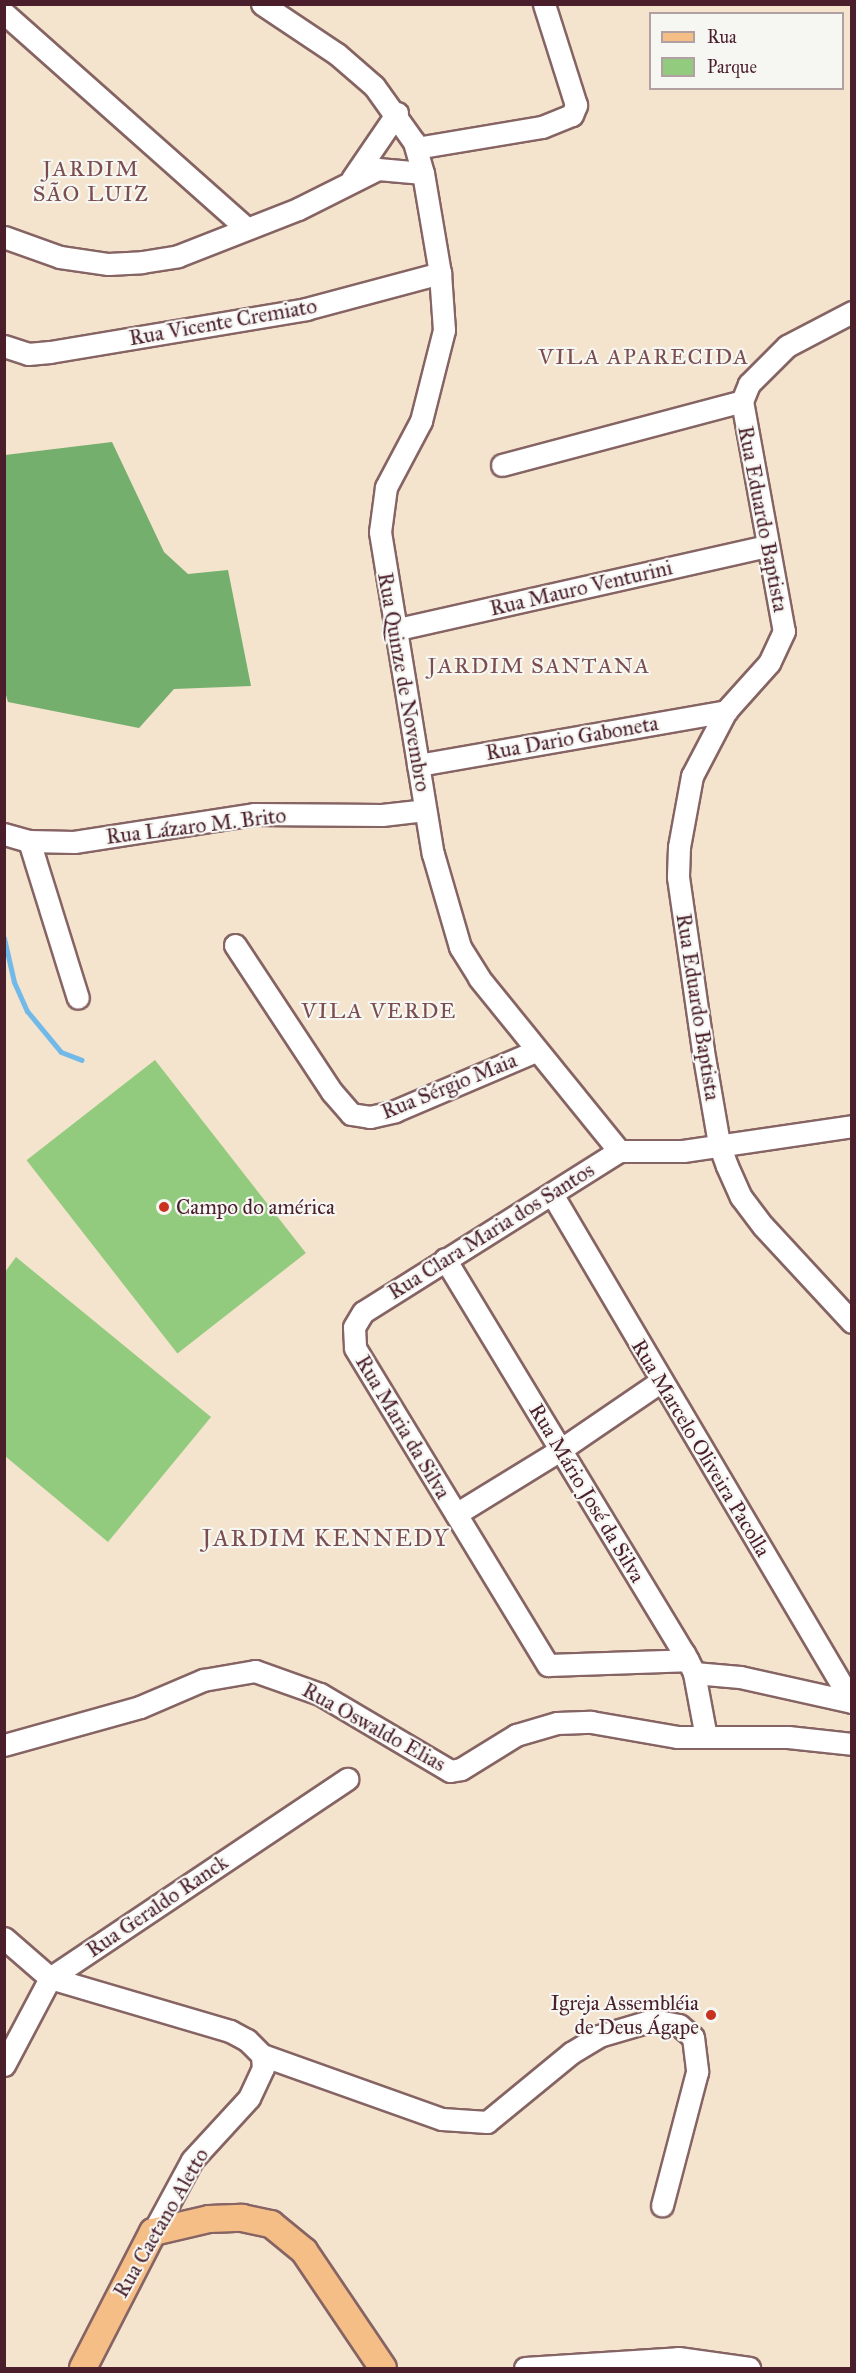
<!DOCTYPE html>
<html>
<head>
<meta charset="utf-8">
<style>
	body { margin:0 }
	#map { position:relative; width:856px; height:2373px; overflow:hidden; background:#f4e3cd; font-family:"IM FELL Great Primer",serif }
	div>[style] { position:absolute }
	[style*='--x'] { left:calc(var(--x)*1px); top:calc(var(--y)*1px); width:calc(var(--w)*1px); rotate:calc(var(--a)*1deg) }
	.green>* { inset:0; background:#92cb7e; transform-origin:0 0 }
	.forest>* { inset:0; background:#75af6d }
	.stream>* { height:5px; margin:-2.5px; padding:0 2.5px; transform-origin:2.5px; border-radius:2.5px; background:#71b9e9 }
	.roads { filter:drop-shadow(2px 0 #866464) drop-shadow(-2px 0 #866464) drop-shadow(0 2px #866464) drop-shadow(0 -2px #866464) }
	.minor>* { height:21px; margin:-10.5px; padding:0 10.5px; transform-origin:10.5px; border-radius:10.5px; background:#fff }
	.major>* { height:26px; margin:-13px; padding:0 13px; transform-origin:13px; border-radius:13px; background:#f6be87 }
	.dots>* { width:16px; height:16px; translate:-50% -50%; box-sizing:border-box; border:3px solid #f6f6f2; border-radius:50% }
	span { translate:-50% -50%; white-space:nowrap; text-align:center; line-height:1.15; -webkit-text-stroke:4.5px #f6f6f2; paint-order:stroke }
	.street-label { font-size:21px; color:#4a1f2b }
	.poi-label { font-size:21px; color:#4a1f2b }
	.left { translate:0 -50%; text-align:left }
	.right { translate:-100% -50%; text-align:right }
	.neighbourhood-label { font-size:22px; color:#7c4d4e; letter-spacing:1.5px }
	.quarter-label { font-size:24px; color:#7c4d4e; letter-spacing:1.5px }
	.frame { position:absolute; inset:0; border:6px solid #4a1f2b; pointer-events:none }
	.legend { position:absolute; left:649px; top:12px; width:195px; height:78px; box-sizing:border-box; background:#f6f6f2; border:2px solid #b1a0a2; margin:0; padding:8px 10px; list-style:none; font-size:18px; color:#4a1f2b }
	.legend li { display:flex; align-items:center; gap:12px; height:30px }
	.legend b { width:30px; border:2px solid #b1a0a2 }
</style>
</head>
<body>
<div id="map">
	<div class="green">
		<i style="left:155px;top:1060px;width:245px;height:163px;rotate:52deg"></i>
		<i style="clip-path:polygon(16px 1257px,211px 1417px,108px 1542px,5px 1456px,5px 1272px)"></i>
	</div>
	<div class="forest">
		<i style="clip-path:polygon(112px 442px,164px 552px,188px 574px,228px 570px,251px 686px,174px 689px,139px 728px,8px 702px,5px 692px,5px 455px)"></i>
	</div>
	<div class="stream">
		<i style="--x:4;--y:938;--w:45;--a:77.2"></i>
		<i style="--x:14;--y:982;--w:32;--a:66"></i>
		<i style="--x:27;--y:1011;--w:53;--a:50.3"></i>
		<i style="--x:61;--y:1052;--w:22;--a:21"></i>
	</div>
	<div class="roads">
		<div class="minor">
			<i style="--x:262;--y:4;--w:90;--a:33.7"></i>
			<i style="--x:337;--y:54;--w:49;--a:40.9"></i>
			<i style="--x:374;--y:86;--w:69;--a:54.5"></i>
			<i style="--x:414;--y:142;--w:32;--a:74"></i>
			<i style="--x:423;--y:173;--w:101;--a:80.4"></i>
			<i style="--x:440;--y:273;--w:57;--a:86"></i>
			<i style="--x:444;--y:330;--w:94;--a:104.2"></i>
			<i style="--x:421;--y:421;--w:75;--a:117.9"></i>
			<i style="--x:386;--y:487;--w:45;--a:97.6"></i>
			<i style="--x:380;--y:532;--w:326;--a:80.7"></i>
			<i style="--x:433;--y:854;--w:97;--a:73.8"></i>
			<i style="--x:460;--y:947;--w:36;--a:58"></i>
			<i style="--x:479;--y:978;--w:223;--a:51"></i>
			<i style="--x:619;--y:1151;--w:64;--a:0"></i>
			<i style="--x:683;--y:1151;--w:171;--a:-8.4"></i>
			<i style="--x:4;--y:13;--w:324;--a:41.6"></i>
			<i style="--x:416;--y:148;--w:128;--a:-9.5"></i>
			<i style="--x:542;--y:127;--w:32;--a:-22"></i>
			<i style="--x:572;--y:115;--w:11;--a:-68"></i>
			<i style="--x:576;--y:105;--w:106;--a:-107.6"></i>
			<i style="--x:352;--y:179;--w:80;--a:-55.7"></i>
			<i style="--x:4;--y:237;--w:59;--a:19.7"></i>
			<i style="--x:60;--y:257;--w:49;--a:8.3"></i>
			<i style="--x:108;--y:264;--w:34;--a:-3"></i>
			<i style="--x:142;--y:262;--w:36;--a:-9"></i>
			<i style="--x:178;--y:256;--w:129;--a:-21.4"></i>
			<i style="--x:298;--y:209;--w:89;--a:-26.6"></i>
			<i style="--x:378;--y:169;--w:45;--a:5.1"></i>
			<i style="--x:852;--y:312;--w:73;--a:152.4"></i>
			<i style="--x:787;--y:346;--w:54;--a:135"></i>
			<i style="--x:749;--y:384;--w:18;--a:112"></i>
			<i style="--x:742;--y:401;--w:234;--a:79.7"></i>
			<i style="--x:784;--y:631;--w:35;--a:115"></i>
			<i style="--x:769;--y:663;--w:64;--a:131.9"></i>
			<i style="--x:726;--y:711;--w:73;--a:117.6"></i>
			<i style="--x:692;--y:776;--w:72;--a:100.4"></i>
			<i style="--x:679;--y:847;--w:30;--a:92"></i>
			<i style="--x:678;--y:877;--w:176;--a:81.8"></i>
			<i style="--x:703;--y:1051;--w:94;--a:80.2"></i>
			<i style="--x:719;--y:1144;--w:23;--a:70"></i>
			<i style="--x:727;--y:1166;--w:34;--a:66"></i>
			<i style="--x:741;--y:1197;--w:36;--a:53"></i>
			<i style="--x:763;--y:1226;--w:131;--a:47.2"></i>
			<i style="--x:4;--y:346;--w:25;--a:18"></i>
			<i style="--x:28;--y:354;--w:22;--a:-5"></i>
			<i style="--x:50;--y:352;--w:260;--a:-9.5"></i>
			<i style="--x:306;--y:309;--w:139;--a:-15"></i>
			<i style="--x:502;--y:465;--w:248;--a:-14.9"></i>
			<i style="--x:394;--y:630;--w:382;--a:-12.7"></i>
			<i style="--x:418;--y:765;--w:313;--a:-9.9"></i>
			<i style="--x:4;--y:834;--w:26;--a:16"></i>
			<i style="--x:29;--y:841;--w:45;--a:1.3"></i>
			<i style="--x:74;--y:842;--w:182;--a:-8.8"></i>
			<i style="--x:254;--y:814;--w:128;--a:0.4"></i>
			<i style="--x:382;--y:815;--w:43;--a:-6.6"></i>
			<i style="--x:29;--y:841;--w:164;--a:72.7"></i>
			<i style="--x:235;--y:945;--w:176;--a:56.6"></i>
			<i style="--x:332;--y:1092;--w:29;--a:49"></i>
			<i style="--x:351;--y:1114;--w:19;--a:9"></i>
			<i style="--x:370;--y:1117;--w:26;--a:-13"></i>
			<i style="--x:395;--y:1111;--w:153;--a:-23.1"></i>
			<i style="--x:619;--y:1151;--w:302;--a:147.8"></i>
			<i style="--x:363;--y:1312;--w:17;--a:121"></i>
			<i style="--x:354;--y:1327;--w:21;--a:87"></i>
			<i style="--x:355;--y:1348;--w:371;--a:58.7"></i>
			<i style="--x:548;--y:1665;--w:140;--a:-2"></i>
			<i style="--x:552;--y:1194;--w:590;--a:59.44"></i>
			<i style="--x:445;--y:1259;--w:461;--a:58.8"></i>
			<i style="--x:684;--y:1653;--w:22;--a:63"></i>
			<i style="--x:694;--y:1673;--w:65;--a:79.4"></i>
			<i style="--x:456;--y:1514;--w:122;--a:-31.6"></i>
			<i style="--x:560;--y:1450;--w:122;--a:-34.3"></i>
			<i style="--x:694;--y:1673;--w:46;--a:5"></i>
			<i style="--x:740;--y:1677;--w:115;--a:12.6"></i>
			<i style="--x:4;--y:1745;--w:141;--a:-15.6"></i>
			<i style="--x:140;--y:1707;--w:69;--a:-23.2"></i>
			<i style="--x:203;--y:1680;--w:53;--a:-9.8"></i>
			<i style="--x:255;--y:1671;--w:69;--a:19.5"></i>
			<i style="--x:320;--y:1694;--w:151;--a:30.6"></i>
			<i style="--x:450;--y:1771;--w:11;--a:-10"></i>
			<i style="--x:461;--y:1769;--w:65;--a:-31.7"></i>
			<i style="--x:516;--y:1735;--w:43;--a:-16.3"></i>
			<i style="--x:557;--y:1723;--w:34;--a:-2"></i>
			<i style="--x:591;--y:1722;--w:87;--a:9.9"></i>
			<i style="--x:677;--y:1737;--w:111;--a:0"></i>
			<i style="--x:788;--y:1737;--w:64;--a:6.2"></i>
			<i style="--x:4;--y:1938;--w:61;--a:41"></i>
			<i style="--x:50;--y:1978;--w:188;--a:16.4"></i>
			<i style="--x:230;--y:2031;--w:19;--a:28"></i>
			<i style="--x:247;--y:2040;--w:21;--a:45"></i>
			<i style="--x:262;--y:2055;--w:13;--a:86"></i>
			<i style="--x:263;--y:2068;--w:33;--a:115"></i>
			<i style="--x:249;--y:2098;--w:84;--a:132.6"></i>
			<i style="--x:192;--y:2160;--w:82;--a:118.4"></i>
			<i style="--x:262;--y:2055;--w:191;--a:19.6"></i>
			<i style="--x:442;--y:2119;--w:45;--a:3.8"></i>
			<i style="--x:487;--y:2122;--w:109;--a:-39.4"></i>
			<i style="--x:571;--y:2053;--w:33;--a:-31"></i>
			<i style="--x:599;--y:2036;--w:56;--a:-16.5"></i>
			<i style="--x:653;--y:2020;--w:26;--a:11"></i>
			<i style="--x:679;--y:2025;--w:18;--a:41"></i>
			<i style="--x:693;--y:2037;--w:35;--a:83"></i>
			<i style="--x:697;--y:2072;--w:138;--a:104.7"></i>
			<i style="--x:4;--y:2065;--w:98;--a:-62.1"></i>
			<i style="--x:50;--y:1978;--w:358;--a:-33.8"></i>
			<i style="--x:525;--y:2368;--w:153;--a:-3.7"></i>
			<i style="--x:678;--y:2358;--w:72;--a:8"></i>
		</div>
		<div class="major">
			<i style="--x:83;--y:2368;--w:153;--a:-62.8"></i>
			<i style="--x:153;--y:2232;--w:57;--a:-13.1"></i>
			<i style="--x:209;--y:2219;--w:33;--a:-2"></i>
			<i style="--x:242;--y:2218;--w:30;--a:12"></i>
			<i style="--x:271;--y:2224;--w:43;--a:39.3"></i>
			<i style="--x:304;--y:2251;--w:141;--a:56"></i>
		</div>
	</div>
	<div class="dots">
		<i style="left:164px;top:1207px;background:#c8321e"></i>
		<i style="left:711px;top:2015px;background:#c8321e"></i>
	</div>
	<div class="street-label">
		<span style="left:223px;top:322px;rotate:-10deg">Rua Vicente Cremiato</span>
		<span style="left:763px;top:519px;rotate:79deg">Rua Eduardo Baptista</span>
		<span style="left:581px;top:588px;rotate:-13deg">Rua Mauro Venturini</span>
		<span style="left:404px;top:682px;rotate:80deg">Rua Quinze de Novembro</span>
		<span style="left:572px;top:738px;rotate:-10deg">Rua Dario Gaboneta</span>
		<span style="left:196px;top:826px;rotate:-7deg">Rua Lázaro M. Brito</span>
		<span style="left:698px;top:1007px;rotate:81deg">Rua Eduardo Baptista</span>
		<span style="left:449px;top:1086px;rotate:-22deg">Rua Sérgio Maia</span>
		<span style="left:491px;top:1231px;rotate:-32deg">Rua Clara Maria dos Santos</span>
		<span style="left:403px;top:1427px;rotate:59deg">Rua Maria da Silva</span>
		<span style="left:701px;top:1448px;rotate:59deg">Rua Marcelo Oliveira Pacolla</span>
		<span style="left:587px;top:1493px;rotate:59deg">Rua Mário José da Silva</span>
		<span style="left:374px;top:1727px;rotate:29deg">Rua Oswaldo Elias</span>
		<span style="left:157px;top:1906px;rotate:-34deg">Rua Geraldo Ranck</span>
		<span style="left:161px;top:2223px;rotate:-60deg">Rua Caetano Aletto</span>
	</div>
	<div class="poi-label">
		<span class="left" style="left:176px;top:1207px">Campo do américa</span>
		<span class="right" style="left:699px;top:2015px">Igreja Assembléia<br>de Deus Ágape</span>
	</div>
	<div class="neighbourhood-label">
		<span style="left:91px;top:181px">JARDIM<br>SÃO LUIZ</span>
		<span style="left:644px;top:357px">VILA APARECIDA</span>
		<span style="left:539px;top:666px">JARDIM SANTANA</span>
		<span style="left:379px;top:1011px">VILA VERDE</span>
	</div>
	<div class="quarter-label">
		<span style="left:326px;top:1539px">JARDIM KENNEDY</span>
	</div>
	<div class="frame"></div>
	<ul class="legend">
	<li><b style="height:8px;background:#f6be87"></b>Rua</li>
	<li><b style="height:16px;background:#92cb7e"></b>Parque</li>
	</ul>
</div>
</body>
</html>
